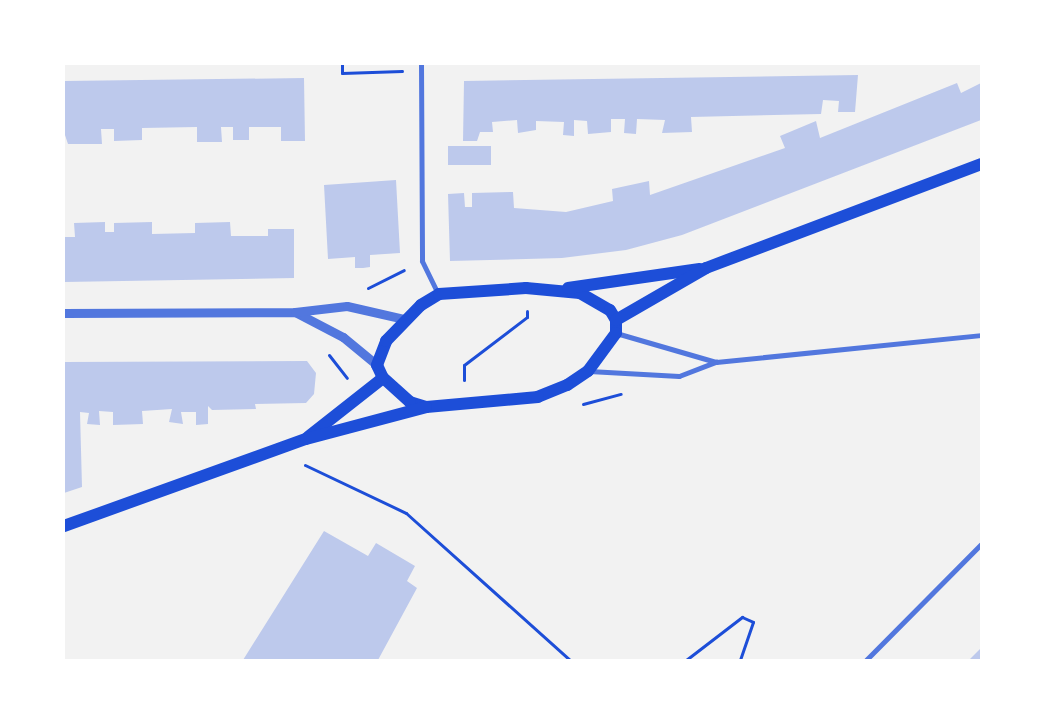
<!DOCTYPE html>
<html>
<head>
<meta charset="utf-8">
<style>
	body { margin:0 }
	#map { position:relative; width:1045px; height:724px; overflow:hidden; background:#f2f2f2; font-family:Signika,sans-serif }
	div>[style] { position:absolute }
	[style*='--x'] { left:calc(var(--x)*1px); top:calc(var(--y)*1px); width:calc(var(--w)*1px); rotate:calc(var(--a)*1deg) }
	.building>* { inset:0; background:#bdc9ec; transform-origin:0 0 }
	.path>* { height:3px; margin:-1.5px; padding:0 1.5px; transform-origin:1.5px; border-radius:1.5px; background:#1d4ed8 }
	.minor>* { height:5px; margin:-2.5px; padding:0 2.5px; transform-origin:2.5px; border-radius:2.5px; background:#5277de }
	.tertiary>* { height:9px; margin:-4.5px; padding:0 4.5px; transform-origin:4.5px; border-radius:4.5px; background:#5277de }
	.primary>* { height:12px; margin:-6px; padding:0 6px; transform-origin:6px; border-radius:6px; background:#1d4ed8 }
	span { translate:-50% -50%; white-space:nowrap; text-align:center; line-height:1.15; -webkit-text-stroke:5px #fff; paint-order:stroke }
	.frame { position:absolute; inset:0; border:65px solid #fff; pointer-events:none }
</style>
</head>
<body>
<div id="map">
	<div class="building">
		<i style="clip-path:polygon(858px 75px,855px 112px,838px 112px,839px 101px,823px 100px,821px 114px,691px 117px,692px 132px,662px 133px,665px 120px,637px 119px,636px 134px,624px 133px,625px 119px,611px 119px,611px 132px,588px 134px,587px 121px,574px 120px,574px 136px,563px 135px,564px 122px,536px 121px,536px 130px,518px 133px,517px 120px,492px 122px,493px 132px,480px 132px,477px 141px,463px 141px,464px 81px)"></i>
		<i style="clip-path:polygon(304px 78px,305px 141px,281px 141px,281px 127px,249px 127px,249px 140px,233px 140px,233px 127px,221px 127px,222px 142px,197px 142px,197px 127px,142px 128px,142px 140px,114px 141px,114px 129px,101px 129px,102px 144px,68px 144px,64px 132px,64px 81px)"></i>
		<i style="clip-path:polygon(957px 83px,961px 93px,981px 83px,981px 120px,682px 235px,626px 250px,562px 258px,450px 261px,448px 194px,464px 193px,465px 207px,472px 207px,472px 193px,513px 192px,514px 208px,566px 212px,613px 201px,612px 189px,649px 181px,650px 195px,785px 148px,780px 136px,816px 121px,820px 138px)"></i>
		<i style="left:491px;top:146px;width:19px;height:43px;rotate:90deg"></i>
		<i style="clip-path:polygon(396px 180px,400px 253px,370px 255px,370px 267px,363px 268px,355px 268px,355px 257px,328px 259px,324px 185px)"></i>
		<i style="clip-path:polygon(105px 222px,105px 232px,114px 232px,114px 223px,152px 222px,152px 234px,195px 233px,195px 223px,230px 222px,231px 236px,268px 236px,268px 229px,294px 229px,294px 278px,64px 282px,64px 237px,75px 237px,74px 223px)"></i>
		<i style="clip-path:polygon(307px 361px,316px 373px,314px 394px,306px 403px,255px 404px,256px 409px,212px 410px,208px 406px,208px 424px,196px 425px,196px 412px,181px 412px,183px 424px,169px 422px,172px 409px,142px 411px,143px 424px,113px 425px,113px 412px,99px 411px,100px 425px,87px 424px,89px 413px,80px 412px,82px 487px,64px 493px,64px 362px)"></i>
		<i style="clip-path:polygon(324px 531px,368px 556px,376px 543px,415px 566px,407px 581px,417px 588px,378px 660px,243px 660px)"></i>
		<i style="clip-path:polygon(981px 648px,981px 660px,969px 660px)"></i>
	</div>
	<div class="path">
		<i style="--x:342;--y:64;--w:9;--a:90"></i>
		<i style="--x:342;--y:73;--w:60;--a:-1.9"></i>
		<i style="--x:368;--y:288;--w:40;--a:-26.6"></i>
		<i style="--x:329;--y:355;--w:29;--a:52"></i>
		<i style="--x:464;--y:380;--w:15;--a:-90"></i>
		<i style="--x:464;--y:365;--w:79;--a:-37.3"></i>
		<i style="--x:527;--y:317;--w:6;--a:-90"></i>
		<i style="--x:583;--y:404;--w:39;--a:-15"></i>
		<i style="--x:305;--y:465;--w:112;--a:25.4"></i>
		<i style="--x:406;--y:513;--w:220;--a:41.9"></i>
		<i style="--x:686;--y:660;--w:71;--a:-37.5"></i>
		<i style="--x:742;--y:617;--w:12;--a:24"></i>
		<i style="--x:753;--y:622;--w:40;--a:108.9"></i>
	</div>
	<div class="minor">
		<i style="--x:421;--y:64;--w:197;--a:89.7"></i>
		<i style="--x:422;--y:261;--w:37;--a:64"></i>
		<i style="--x:616;--y:333;--w:104;--a:16.2"></i>
		<i style="--x:589;--y:371;--w:90;--a:3.2"></i>
		<i style="--x:679;--y:376;--w:40;--a:-21"></i>
		<i style="--x:716;--y:362;--w:266;--a:-5.8"></i>
		<i style="--x:866;--y:660;--w:163;--a:-45.2"></i>
	</div>
	<div class="tertiary">
		<i style="--x:295;--y:312;--w:54;--a:27.5"></i>
		<i style="--x:343;--y:337;--w:44;--a:39.5"></i>
		<i style="--x:64;--y:313;--w:231;--a:-0.2"></i>
		<i style="--x:295;--y:312;--w:52;--a:-6.6"></i>
		<i style="--x:347;--y:306;--w:58;--a:12.8"></i>
	</div>
	<div class="primary">
		<i style="--x:526;--y:288;--w:54;--a:5.3"></i>
		<i style="--x:580;--y:293;--w:34;--a:30"></i>
		<i style="--x:610;--y:310;--w:12;--a:59"></i>
		<i style="--x:616;--y:320;--w:13;--a:90"></i>
		<i style="--x:616;--y:333;--w:47;--a:126.4"></i>
		<i style="--x:588;--y:371;--w:25;--a:146"></i>
		<i style="--x:567;--y:385;--w:31;--a:158"></i>
		<i style="--x:538;--y:397;--w:112;--a:174.9"></i>
		<i style="--x:426;--y:407;--w:17;--a:-163"></i>
		<i style="--x:410;--y:402;--w:36;--a:-138"></i>
		<i style="--x:383;--y:378;--w:14;--a:-115"></i>
		<i style="--x:377;--y:365;--w:26;--a:-69"></i>
		<i style="--x:386;--y:341;--w:50;--a:-45.8"></i>
		<i style="--x:421;--y:305;--w:21;--a:-31"></i>
		<i style="--x:439;--y:294;--w:87;--a:-3.9"></i>
		<i style="--x:568;--y:288;--w:133;--a:-8.2"></i>
		<i style="--x:616;--y:320;--w:104;--a:-30"></i>
		<i style="--x:706;--y:268;--w:294;--a:-20.7"></i>
		<i style="--x:308;--y:437;--w:95;--a:-38.2"></i>
		<i style="--x:64;--y:526;--w:257;--a:-19.8"></i>
		<i style="--x:306;--y:439;--w:124;--a:-14.9"></i>
	</div>
	<div class="frame"></div>
</div>
</body>
</html>
